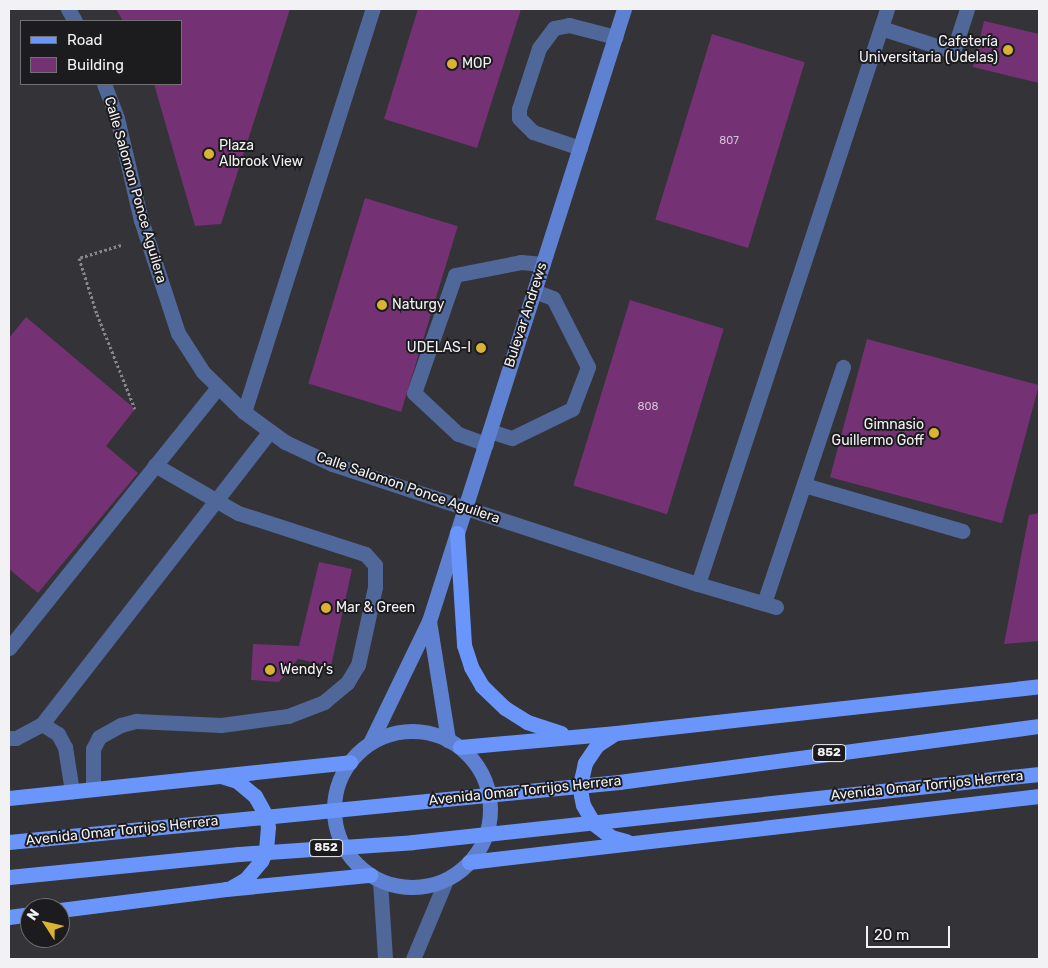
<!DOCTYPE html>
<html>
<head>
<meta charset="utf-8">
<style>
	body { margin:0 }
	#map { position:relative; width:1048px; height:968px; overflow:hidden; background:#343337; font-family:Rubik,sans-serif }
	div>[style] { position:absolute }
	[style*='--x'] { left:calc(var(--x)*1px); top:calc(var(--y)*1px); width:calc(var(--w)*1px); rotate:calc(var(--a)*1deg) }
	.building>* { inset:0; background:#743275; transform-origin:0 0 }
	.path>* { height:3px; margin-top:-1.5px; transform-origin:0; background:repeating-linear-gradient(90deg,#88878b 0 2.5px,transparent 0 5px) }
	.lane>* { height:15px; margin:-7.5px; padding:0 7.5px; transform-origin:7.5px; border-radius:7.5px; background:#506799 }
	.street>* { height:15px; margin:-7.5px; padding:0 7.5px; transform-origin:7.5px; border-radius:7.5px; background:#506799 }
	.secondary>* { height:15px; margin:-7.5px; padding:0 7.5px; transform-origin:7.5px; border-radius:7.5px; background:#5f81d1 }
	.secondary>.ring { margin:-7.5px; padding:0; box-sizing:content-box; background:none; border:15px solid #5f81d1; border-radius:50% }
	.primary>* { height:15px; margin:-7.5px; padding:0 7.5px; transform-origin:7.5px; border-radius:7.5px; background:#6a96fc }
	.dots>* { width:14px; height:14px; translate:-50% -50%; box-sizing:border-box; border:2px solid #1c1b1d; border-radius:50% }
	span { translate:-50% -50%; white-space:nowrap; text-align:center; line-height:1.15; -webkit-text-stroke:4px #1c1b1d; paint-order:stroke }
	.number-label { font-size:11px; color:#d2c1d4 }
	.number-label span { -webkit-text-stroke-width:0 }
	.shield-label span { padding:1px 4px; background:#1c1b1d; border:1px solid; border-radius:4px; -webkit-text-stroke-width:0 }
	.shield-label { font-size:12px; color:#f2f1f4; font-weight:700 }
	.poi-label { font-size:14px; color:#f2f1f4 }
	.right { translate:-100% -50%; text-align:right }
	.left { translate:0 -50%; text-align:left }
	.street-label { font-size:14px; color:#f2f1f4 }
	.frame { position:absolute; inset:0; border:10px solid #f2f1f4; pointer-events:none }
	.legend { position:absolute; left:20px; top:20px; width:162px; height:65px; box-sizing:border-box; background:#1c1b1d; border:1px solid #727173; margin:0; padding:6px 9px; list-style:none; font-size:15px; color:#f2f1f4 }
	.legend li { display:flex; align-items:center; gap:10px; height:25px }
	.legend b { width:25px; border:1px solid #727173 }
	.north { position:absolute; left:20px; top:898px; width:50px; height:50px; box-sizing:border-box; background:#1c1b1d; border:1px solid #727173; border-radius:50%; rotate:305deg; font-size:14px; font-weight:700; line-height:20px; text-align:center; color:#f2f1f4 }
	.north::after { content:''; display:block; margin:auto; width:18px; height:22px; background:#dab333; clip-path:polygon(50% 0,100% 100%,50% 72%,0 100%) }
	.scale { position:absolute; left:866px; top:926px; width:84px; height:22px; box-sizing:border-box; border:2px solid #f2f1f4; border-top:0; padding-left:6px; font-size:15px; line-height:18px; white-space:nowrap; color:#f2f1f4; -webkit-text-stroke:4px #1c1b1d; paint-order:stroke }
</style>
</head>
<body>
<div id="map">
	<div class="building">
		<i style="clip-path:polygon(116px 9px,290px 9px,221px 224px,195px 226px,154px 84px,181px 84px,181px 21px,123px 21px)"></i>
		<i style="clip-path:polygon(418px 9px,521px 9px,477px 148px,384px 119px)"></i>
		<i style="clip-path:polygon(984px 21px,1039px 34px,1039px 83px,973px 67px)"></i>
		<i style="left:712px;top:34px;width:97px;height:194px;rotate:17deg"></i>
		<i style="left:365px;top:198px;width:97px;height:194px;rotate:17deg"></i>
		<i style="left:630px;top:300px;width:98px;height:194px;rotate:17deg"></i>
		<i style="clip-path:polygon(26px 317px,135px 409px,106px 446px,138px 473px,38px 593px,9px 569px,9px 338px)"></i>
		<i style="left:867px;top:339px;width:178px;height:143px;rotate:15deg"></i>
		<i style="clip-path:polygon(1039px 513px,1039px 641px,1004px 644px,1029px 515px)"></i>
		<i style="clip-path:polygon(319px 562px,352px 569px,331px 666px,298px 659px,279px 682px,251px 680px,253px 644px,299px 646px)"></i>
	</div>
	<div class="path">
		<i style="--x:121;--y:245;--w:44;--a:162.8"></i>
		<i style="--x:79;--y:258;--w:59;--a:72.2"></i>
		<i style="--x:97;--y:314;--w:102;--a:68.2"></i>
	</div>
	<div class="lane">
		<i style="--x:881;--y:28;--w:71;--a:17.9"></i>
		<i style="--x:949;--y:50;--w:7;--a:-34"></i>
		<i style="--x:955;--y:46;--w:39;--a:-72"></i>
		<i style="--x:580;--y:148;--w:50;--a:-161.2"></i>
		<i style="--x:533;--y:132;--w:20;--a:-135"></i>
		<i style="--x:519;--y:118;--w:9;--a:-90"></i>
		<i style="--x:519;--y:109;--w:64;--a:-71.8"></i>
		<i style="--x:539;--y:48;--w:25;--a:-53"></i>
		<i style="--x:554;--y:28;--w:15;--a:-11"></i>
		<i style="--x:569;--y:25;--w:48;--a:14.6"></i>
		<i style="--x:244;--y:412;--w:423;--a:-72.3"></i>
		<i style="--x:490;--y:431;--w:23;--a:18"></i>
		<i style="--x:512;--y:438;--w:67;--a:-25.8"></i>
		<i style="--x:572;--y:409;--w:45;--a:-69.1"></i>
		<i style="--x:588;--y:367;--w:77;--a:-116.9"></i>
		<i style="--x:553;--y:298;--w:20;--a:-160"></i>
		<i style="--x:486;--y:444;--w:30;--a:-160"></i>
		<i style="--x:458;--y:434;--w:60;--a:-137"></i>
		<i style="--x:414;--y:393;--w:125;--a:-70.8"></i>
		<i style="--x:455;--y:275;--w:67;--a:-11.1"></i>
		<i style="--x:521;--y:262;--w:22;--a:5"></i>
		<i style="--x:804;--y:485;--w:165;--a:16.2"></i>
		<i style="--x:764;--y:603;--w:249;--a:-71.5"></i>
		<i style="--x:776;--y:607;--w:81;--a:-163.6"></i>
		<i style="--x:698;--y:584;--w:605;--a:-71.8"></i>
		<i style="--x:9;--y:648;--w:334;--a:-51.3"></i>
		<i style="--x:42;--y:724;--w:19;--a:32"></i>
		<i style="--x:58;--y:734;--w:15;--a:62"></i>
		<i style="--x:65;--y:747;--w:45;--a:81"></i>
		<i style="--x:9;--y:738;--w:7;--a:0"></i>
		<i style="--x:16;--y:738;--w:30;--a:-28"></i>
		<i style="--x:42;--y:724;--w:371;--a:-52.1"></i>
		<i style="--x:93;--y:788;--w:39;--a:-90"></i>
		<i style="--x:93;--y:749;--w:13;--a:-63"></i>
		<i style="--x:99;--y:737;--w:25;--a:-29"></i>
		<i style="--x:121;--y:725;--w:16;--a:-15"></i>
		<i style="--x:136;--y:721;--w:85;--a:2.7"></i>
		<i style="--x:221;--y:725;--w:68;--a:-7.7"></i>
		<i style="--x:288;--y:716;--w:39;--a:-21"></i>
		<i style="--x:324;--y:702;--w:30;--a:-40"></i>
		<i style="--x:347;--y:683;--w:21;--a:-59"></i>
		<i style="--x:358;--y:665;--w:80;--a:-77.7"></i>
		<i style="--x:375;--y:587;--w:22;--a:-90"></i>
		<i style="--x:375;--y:565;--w:15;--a:-132"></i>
		<i style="--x:365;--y:554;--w:133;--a:-162.1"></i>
		<i style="--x:238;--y:513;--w:96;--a:-150"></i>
	</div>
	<div class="street">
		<i style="--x:68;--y:9;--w:14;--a:60"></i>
		<i style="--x:104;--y:84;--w:36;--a:69"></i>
		<i style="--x:117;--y:118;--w:105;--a:76.8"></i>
		<i style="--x:141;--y:220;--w:119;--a:71.9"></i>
		<i style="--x:178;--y:333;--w:46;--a:57.3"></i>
		<i style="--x:203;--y:372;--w:57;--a:44.3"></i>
		<i style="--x:244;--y:412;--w:51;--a:36.2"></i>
		<i style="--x:285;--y:442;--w:52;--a:25.1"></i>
		<i style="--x:332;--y:464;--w:385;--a:18.2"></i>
		<i style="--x:380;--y:881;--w:78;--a:86.3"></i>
		<i style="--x:413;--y:959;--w:86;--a:-67.3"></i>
	</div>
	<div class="secondary">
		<i style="--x:429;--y:621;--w:121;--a:80.9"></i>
		<i class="ring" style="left:334px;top:731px;width:141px;height:141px"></i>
		<i style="--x:370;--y:743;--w:136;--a:-64.2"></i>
		<i style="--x:429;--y:621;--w:642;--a:-72.33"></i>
	</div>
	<div class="primary">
		<i style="--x:457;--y:533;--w:112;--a:86.4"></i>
		<i style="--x:464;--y:645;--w:23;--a:72"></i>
		<i style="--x:471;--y:667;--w:22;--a:60"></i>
		<i style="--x:482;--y:686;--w:32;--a:44"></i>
		<i style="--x:505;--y:708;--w:26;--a:32"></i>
		<i style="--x:527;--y:722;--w:36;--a:18"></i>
		<i style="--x:614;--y:734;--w:20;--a:147"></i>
		<i style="--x:597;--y:745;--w:22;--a:124"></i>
		<i style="--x:585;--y:763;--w:22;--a:103"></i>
		<i style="--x:580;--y:784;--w:11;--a:85"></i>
		<i style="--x:581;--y:795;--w:10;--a:79"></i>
		<i style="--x:583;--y:805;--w:22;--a:60"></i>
		<i style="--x:594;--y:824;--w:21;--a:37"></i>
		<i style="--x:611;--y:837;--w:16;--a:15"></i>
		<i style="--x:460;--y:747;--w:157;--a:-5.1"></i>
		<i style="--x:616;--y:733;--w:426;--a:-6.3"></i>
		<i style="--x:221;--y:776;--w:17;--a:17"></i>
		<i style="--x:237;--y:781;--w:23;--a:40"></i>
		<i style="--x:255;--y:796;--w:23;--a:61"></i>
		<i style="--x:266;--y:816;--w:11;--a:80"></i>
		<i style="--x:268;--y:827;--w:23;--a:95"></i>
		<i style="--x:266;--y:850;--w:12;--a:114"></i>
		<i style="--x:261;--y:861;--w:23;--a:130"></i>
		<i style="--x:246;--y:879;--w:16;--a:150"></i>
		<i style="--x:9;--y:798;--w:343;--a:-6"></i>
		<i style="--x:9;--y:842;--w:613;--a:-5.62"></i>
		<i style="--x:619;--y:782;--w:424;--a:-7.6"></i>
		<i style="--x:469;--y:862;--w:574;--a:-6.6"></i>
		<i style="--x:9;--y:877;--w:231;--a:-5.7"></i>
		<i style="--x:239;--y:854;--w:174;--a:-3.9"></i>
		<i style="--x:413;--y:842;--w:630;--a:-6.2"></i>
		<i style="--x:60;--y:910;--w:167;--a:-7.2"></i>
		<i style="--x:226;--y:889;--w:145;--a:-5.6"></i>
		<i style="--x:9;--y:917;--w:21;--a:-8"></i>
	</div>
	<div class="dots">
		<i style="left:1008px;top:50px;background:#dab333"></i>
		<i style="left:452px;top:64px;background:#dab333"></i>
		<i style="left:209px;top:154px;background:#dab333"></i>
		<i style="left:382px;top:305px;background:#dab333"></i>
		<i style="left:481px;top:348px;background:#dab333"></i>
		<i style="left:934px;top:433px;background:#dab333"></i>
		<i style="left:326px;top:608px;background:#dab333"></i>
		<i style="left:270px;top:670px;background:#dab333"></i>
	</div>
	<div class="number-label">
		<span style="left:729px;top:141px">807</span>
		<span style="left:648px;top:407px">808</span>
	</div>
	<div class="shield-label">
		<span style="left:829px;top:753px">852</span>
		<span style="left:326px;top:848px">852</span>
	</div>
	<div class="poi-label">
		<span class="right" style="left:998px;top:50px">Cafetería<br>Universitaria (Udelas)</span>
		<span class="left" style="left:462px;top:64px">MOP</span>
		<span class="left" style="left:219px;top:154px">Plaza<br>Albrook View</span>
		<span class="left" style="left:392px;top:305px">Naturgy</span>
		<span class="right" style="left:471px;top:348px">UDELAS-I</span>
		<span class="right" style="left:924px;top:433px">Gimnasio<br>Guillermo Goff</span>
		<span class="left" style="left:336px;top:608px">Mar &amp; Green</span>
		<span class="left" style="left:280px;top:670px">Wendy's</span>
	</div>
	<div class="street-label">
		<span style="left:135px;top:190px;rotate:74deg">Calle Salomon Ponce Aguilera</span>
		<span style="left:526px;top:315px;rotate:-72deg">Bulevar Andrews</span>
		<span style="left:408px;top:488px;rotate:19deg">Calle Salomon Ponce Aguilera</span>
		<span style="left:927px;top:786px;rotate:-6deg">Avenida Omar Torrijos Herrera</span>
		<span style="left:525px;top:791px;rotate:-6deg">Avenida Omar Torrijos Herrera</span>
		<span style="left:122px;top:831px;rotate:-6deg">Avenida Omar Torrijos Herrera</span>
	</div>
	<div class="frame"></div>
	<ul class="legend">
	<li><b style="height:6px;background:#6a96fc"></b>Road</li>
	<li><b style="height:14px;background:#743275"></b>Building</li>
	</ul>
	<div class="north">N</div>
	<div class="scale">20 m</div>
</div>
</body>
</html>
